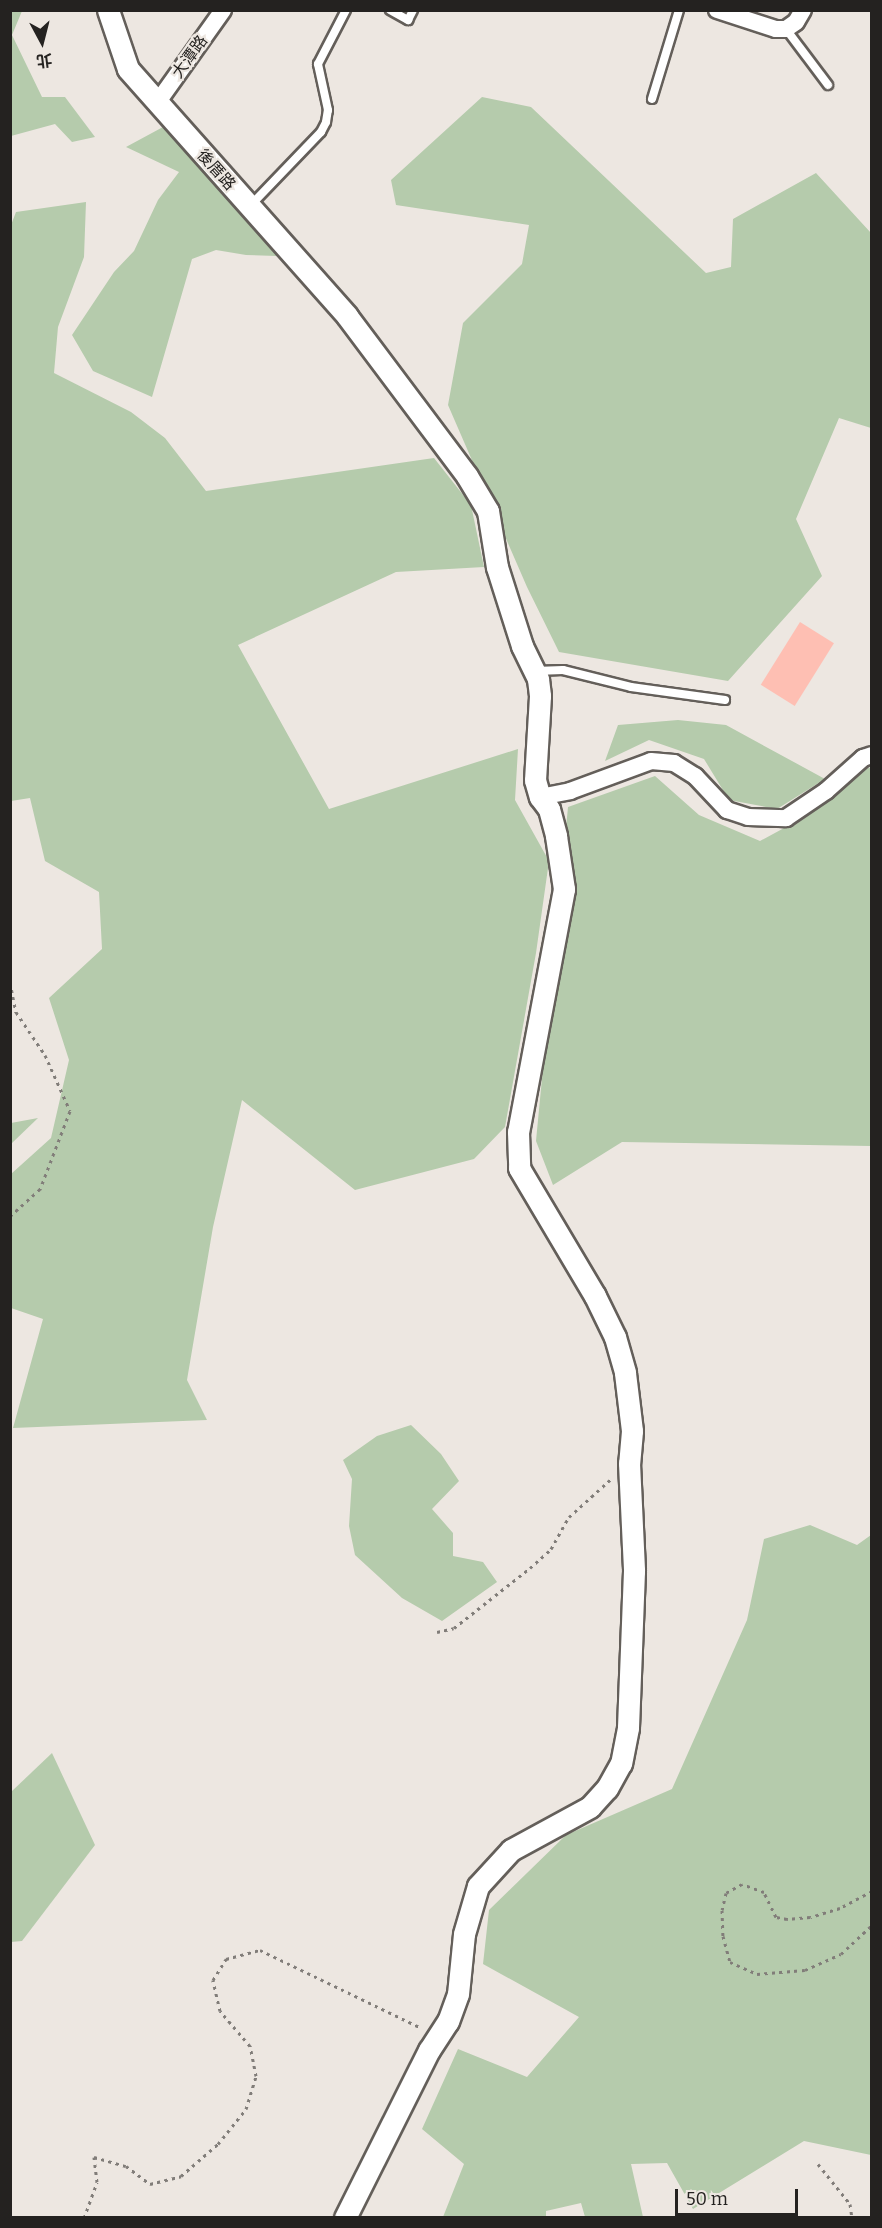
<!DOCTYPE html>
<html>
<head>
<meta charset="utf-8">
<style>
	body { margin:0 }
	#map { position:relative; width:882px; height:2228px; overflow:hidden; background:#ede7e1; font-family:Bitter,"Noto Sans TC",serif }
	div>[style] { position:absolute }
	[style*='--x'] { left:calc(var(--x)*1px); top:calc(var(--y)*1px); width:calc(var(--w)*1px); rotate:calc(var(--a)*1deg) }
	.green>* { inset:0; background:#b5cbac }
	.building>* { inset:0; background:#febfb3; transform-origin:0 0 }
	.path>* { height:3px; margin-top:-1.5px; transform-origin:0; background:repeating-linear-gradient(90deg,#817d79 0 3px,transparent 0 7.5px) }
	.roads { filter:drop-shadow(2px 0 #645f5a) drop-shadow(-2px 0 #645f5a) drop-shadow(0 2px #645f5a) drop-shadow(0 -2px #645f5a) }
	.service>* { height:8px; margin:-4px; padding:0 4px; transform-origin:4px; border-radius:4px; background:#fff }
	.minor>* { height:16px; margin:-8px; padding:0 8px; transform-origin:8px; border-radius:8px; background:#fff }
	.tertiary>* { height:21px; margin:-10.5px; padding:0 10.5px; transform-origin:10.5px; border-radius:10.5px; background:#fff }
	span { translate:-50% -50%; white-space:nowrap; text-align:center; line-height:1.15; -webkit-text-stroke:4.5px #ede7e1; paint-order:stroke }
	.street-label { font-size:16px; color:#242220 }
	.frame { position:absolute; inset:0; border:12px solid #242220; pointer-events:none }
	.north { position:absolute; left:12px; top:12px; width:60px; height:60px; -webkit-text-stroke:4px #ede7e1; paint-order:stroke; rotate:173deg; font-size:16px; font-weight:700; line-height:24px; text-align:center; color:#242220 }
	.north::after { content:''; display:block; margin:auto; width:21px; height:27px; background:#242220; clip-path:polygon(50% 0,100% 100%,50% 72%,0 100%) }
	.scale { position:absolute; left:675px; top:2189px; width:123px; height:27px; box-sizing:border-box; border:3px solid #242220; border-top:0; padding-left:8px; font-size:18px; line-height:21px; white-space:nowrap; color:#242220; -webkit-text-stroke:4px #ede7e1; paint-order:stroke }
</style>
</head>
<body>
<div id="map">
	<div class="green">
		<i style="clip-path:polygon(11px 10px,22px 11px,12px 35px,42px 97px,65px 97px,95px 137px,72px 142px,55px 124px,11px 136px)"></i>
		<i style="clip-path:polygon(482px 97px,531px 107px,706px 273px,731px 267px,733px 219px,816px 173px,871px 233px,871px 428px,839px 418px,796px 519px,822px 576px,728px 681px,559px 652px,527px 587px,448px 405px,463px 323px,522px 264px,529px 225px,396px 205px,391px 180px)"></i>
		<i style="clip-path:polygon(163px 127px,277px 256px,246px 255px,216px 250px,192px 259px,152px 397px,93px 371px,72px 335px,114px 272px,134px 251px,158px 200px,179px 172px,126px 147px)"></i>
		<i style="clip-path:polygon(86px 202px,84px 257px,58px 327px,54px 373px,131px 412px,165px 438px,206px 491px,434px 458px,471px 505px,484px 567px,396px 572px,238px 645px,329px 809px,518px 749px,515px 800px,549px 861px,536px 953px,505px 1127px,474px 1159px,355px 1190px,242px 1100px,213px 1227px,187px 1380px,207px 1420px,13px 1428px,43px 1319px,11px 1308px,11px 1174px,51px 1138px,69px 1060px,49px 998px,102px 949px,99px 892px,45px 861px,30px 798px,11px 801px,11px 225px,16px 212px)"></i>
		<i style="clip-path:polygon(678px 720px,726px 725px,825px 779px,777px 809px,729px 800px,704px 759px,649px 740px,605px 761px,618px 725px)"></i>
		<i style="clip-path:polygon(871px 767px,871px 1146px,622px 1142px,553px 1185px,536px 1141px,568px 807px,655px 776px,699px 815px,760px 841px,808px 815px,863px 770px)"></i>
		<i style="clip-path:polygon(38px 1118px,11px 1144px,11px 1123px)"></i>
		<i style="clip-path:polygon(411px 1425px,441px 1454px,459px 1481px,432px 1509px,453px 1533px,453px 1556px,483px 1562px,497px 1582px,442px 1621px,402px 1598px,355px 1555px,349px 1526px,352px 1479px,343px 1460px,377px 1436px)"></i>
		<i style="clip-path:polygon(810px 1525px,857px 1545px,871px 1535px,871px 2155px,804px 2141px,693px 2209px,667px 2163px,631px 2164px,643px 2217px,585px 2217px,581px 2203px,546px 2211px,546px 2217px,443px 2217px,464px 2164px,422px 2129px,458px 2049px,527px 2077px,579px 2017px,483px 1964px,489px 1910px,566px 1835px,672px 1789px,747px 1620px,764px 1539px)"></i>
		<i style="clip-path:polygon(52px 1753px,95px 1845px,22px 1941px,11px 1942px,11px 1792px)"></i>
	</div>
	<div class="building">
		<i style="left:800px;top:622px;width:40px;height:74px;rotate:32deg"></i>
	</div>
	<div class="path">
		<i style="--x:10;--y:982;--w:31;--a:79"></i>
		<i style="--x:16;--y:1012;--w:52;--a:56"></i>
		<i style="--x:45;--y:1055;--w:61;--a:65.9"></i>
		<i style="--x:70;--y:1111;--w:84;--a:111"></i>
		<i style="--x:40;--y:1189;--w:40;--a:138"></i>
		<i style="--x:437;--y:1632;--w:17;--a:-13"></i>
		<i style="--x:454;--y:1628;--w:97;--a:-38.3"></i>
		<i style="--x:530;--y:1568;--w:28;--a:-42"></i>
		<i style="--x:551;--y:1549;--w:37;--a:-61"></i>
		<i style="--x:569;--y:1517;--w:58;--a:-42.2"></i>
		<i style="--x:872;--y:1891;--w:36;--a:152"></i>
		<i style="--x:840;--y:1908;--w:31;--a:163"></i>
		<i style="--x:810;--y:1917;--w:23;--a:175"></i>
		<i style="--x:787;--y:1919;--w:11;--a:-170"></i>
		<i style="--x:776;--y:1917;--w:28;--a:-116"></i>
		<i style="--x:764;--y:1892;--w:23;--a:-160"></i>
		<i style="--x:742;--y:1884;--w:18;--a:151"></i>
		<i style="--x:726;--y:1893;--w:17;--a:103"></i>
		<i style="--x:722;--y:1910;--w:26;--a:88"></i>
		<i style="--x:723;--y:1936;--w:27;--a:75"></i>
		<i style="--x:730;--y:1962;--w:30;--a:24"></i>
		<i style="--x:757;--y:1974;--w:48;--a:-4.8"></i>
		<i style="--x:805;--y:1970;--w:39;--a:-24"></i>
		<i style="--x:841;--y:1954;--w:42;--a:-43.1"></i>
		<i style="--x:818;--y:2164;--w:51;--a:51.3"></i>
		<i style="--x:850;--y:2204;--w:14;--a:82"></i>
		<i style="--x:84;--y:2218;--w:38;--a:-70"></i>
		<i style="--x:97;--y:2182;--w:25;--a:-97"></i>
		<i style="--x:94;--y:2157;--w:33;--a:16"></i>
		<i style="--x:126;--y:2166;--w:30;--a:37"></i>
		<i style="--x:150;--y:2184;--w:32;--a:-14"></i>
		<i style="--x:181;--y:2176;--w:49;--a:-40.9"></i>
		<i style="--x:218;--y:2144;--w:45;--a:-51.3"></i>
		<i style="--x:246;--y:2109;--w:34;--a:-73"></i>
		<i style="--x:256;--y:2076;--w:31;--a:-101"></i>
		<i style="--x:250;--y:2046;--w:46;--a:-130.6"></i>
		<i style="--x:220;--y:2011;--w:32;--a:-103"></i>
		<i style="--x:213;--y:1980;--w:25;--a:-58"></i>
		<i style="--x:226;--y:1959;--w:35;--a:-15"></i>
		<i style="--x:260;--y:1950;--w:179;--a:25.8"></i>
	</div>
	<div class="roads">
		<div class="service">
			<i style="--x:390;--y:10;--w:21;--a:29"></i>
			<i style="--x:408;--y:20;--w:11;--a:-63"></i>
			<i style="--x:786;--y:29;--w:70;--a:53.1"></i>
			<i style="--x:652;--y:99;--w:93;--a:-73.1"></i>
			<i style="--x:249;--y:207;--w:104;--a:-46.2"></i>
			<i style="--x:321;--y:132;--w:11;--a:-63"></i>
			<i style="--x:326;--y:122;--w:12;--a:-81"></i>
			<i style="--x:328;--y:110;--w:47;--a:-102.3"></i>
			<i style="--x:318;--y:64;--w:61;--a:-62.6"></i>
			<i style="--x:535;--y:671;--w:28;--a:-2"></i>
			<i style="--x:563;--y:670;--w:70;--a:14"></i>
			<i style="--x:631;--y:687;--w:95;--a:7.9"></i>
		</div>
		<div class="minor">
			<i style="--x:717;--y:10;--w:62;--a:17.9"></i>
			<i style="--x:776;--y:29;--w:10;--a:0"></i>
			<i style="--x:786;--y:29;--w:12;--a:-35"></i>
			<i style="--x:796;--y:22;--w:14;--a:-60"></i>
			<i style="--x:157;--y:103;--w:114;--a:-54.6"></i>
			<i style="--x:540;--y:797;--w:31;--a:-11"></i>
			<i style="--x:570;--y:791;--w:86;--a:-20.3"></i>
			<i style="--x:651;--y:761;--w:23;--a:5"></i>
			<i style="--x:674;--y:763;--w:25;--a:32"></i>
			<i style="--x:695;--y:776;--w:47;--a:46.7"></i>
			<i style="--x:727;--y:810;--w:22;--a:18"></i>
			<i style="--x:748;--y:817;--w:38;--a:2"></i>
			<i style="--x:786;--y:818;--w:48;--a:-34"></i>
			<i style="--x:826;--y:791;--w:50;--a:-41.7"></i>
			<i style="--x:863;--y:758;--w:9;--a:-18"></i>
		</div>
		<div class="tertiary">
			<i style="--x:108;--y:10;--w:62;--a:71.3"></i>
			<i style="--x:128;--y:69;--w:330;--a:48.4"></i>
			<i style="--x:347;--y:316;--w:200;--a:53.1"></i>
			<i style="--x:467;--y:476;--w:41;--a:59"></i>
			<i style="--x:488;--y:511;--w:57;--a:80.9"></i>
			<i style="--x:497;--y:567;--w:83;--a:72.4"></i>
			<i style="--x:522;--y:646;--w:37;--a:64"></i>
			<i style="--x:538;--y:679;--w:17;--a:83"></i>
			<i style="--x:540;--y:696;--w:84;--a:93.4"></i>
			<i style="--x:535;--y:780;--w:18;--a:74"></i>
			<i style="--x:540;--y:797;--w:15;--a:53"></i>
			<i style="--x:549;--y:809;--w:28;--a:75"></i>
			<i style="--x:556;--y:836;--w:54;--a:81.4"></i>
			<i style="--x:564;--y:889;--w:247;--a:100.7"></i>
			<i style="--x:518;--y:1132;--w:36;--a:88"></i>
			<i style="--x:519;--y:1168;--w:149;--a:59.3"></i>
			<i style="--x:595;--y:1296;--w:46;--a:64"></i>
			<i style="--x:615;--y:1337;--w:37;--a:74"></i>
			<i style="--x:625;--y:1373;--w:58;--a:83.1"></i>
			<i style="--x:632;--y:1431;--w:32;--a:95"></i>
			<i style="--x:629;--y:1463;--w:108;--a:87.3"></i>
			<i style="--x:634;--y:1571;--w:157;--a:92.2"></i>
			<i style="--x:628;--y:1728;--w:36;--a:101"></i>
			<i style="--x:621;--y:1763;--w:29;--a:119"></i>
			<i style="--x:607;--y:1788;--w:25;--a:132"></i>
			<i style="--x:590;--y:1807;--w:90;--a:151.4"></i>
			<i style="--x:511;--y:1850;--w:49;--a:132.5"></i>
			<i style="--x:478;--y:1886;--w:50;--a:106.3"></i>
			<i style="--x:464;--y:1934;--w:60;--a:95.7"></i>
			<i style="--x:458;--y:1994;--w:29;--a:110"></i>
			<i style="--x:448;--y:2021;--w:35;--a:123"></i>
			<i style="--x:429;--y:2050;--w:188;--a:116.6"></i>
		</div>
	</div>
	<div class="street-label">
		<span style="left:190px;top:57px;rotate:-54deg">大潭路</span>
		<span style="left:216px;top:170px;rotate:48deg">後厝路</span>
	</div>
	<div class="frame"></div>
	<div class="north">北</div>
	<div class="scale">50 m</div>
</div>
</body>
</html>
